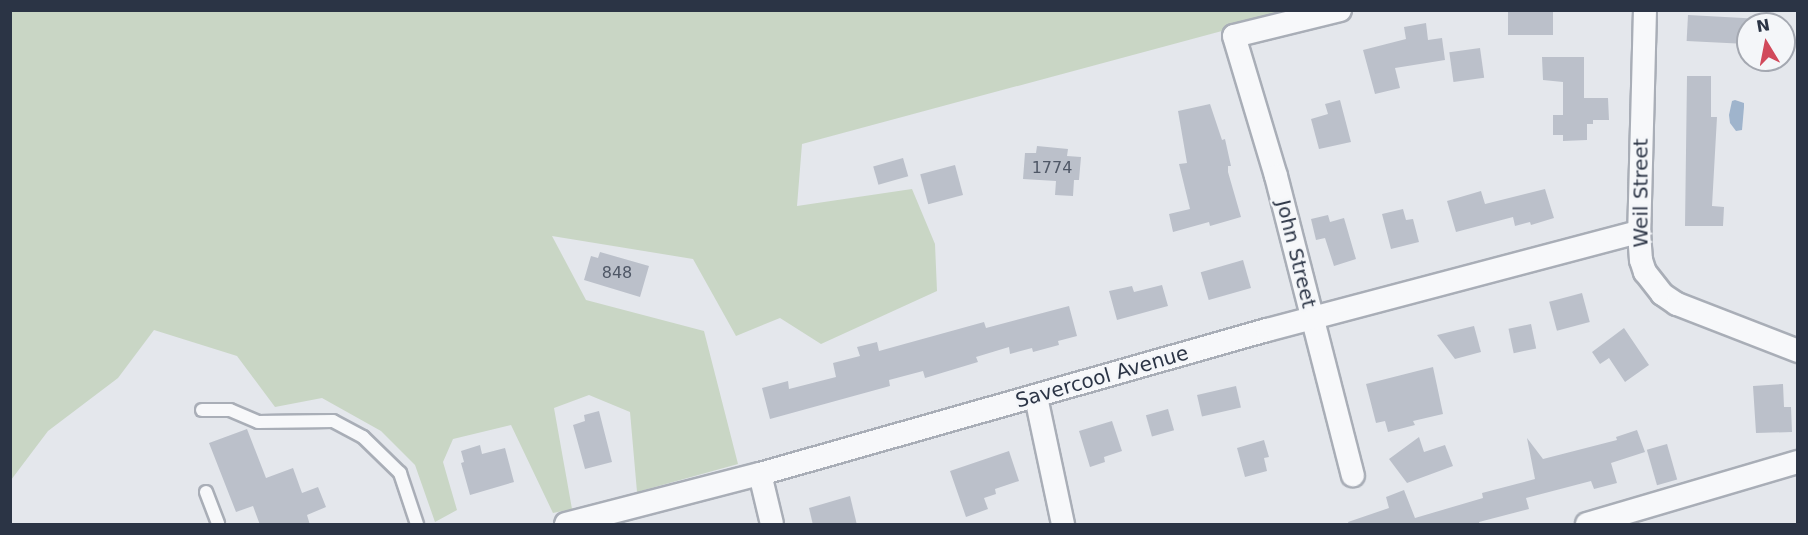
<!DOCTYPE html>
<html>
<head>
<meta charset="utf-8">
<style>
	body { margin:0 }
	#map { position:relative; width:1808px; height:535px; overflow:hidden; background:#e4e7ec; font-family:"DejaVu Sans",sans-serif }
	div>[style] { position:absolute }
	[style*='--x'] { left:calc(var(--x)*1px); top:calc(var(--y)*1px); width:calc(var(--w)*1px); rotate:calc(var(--a)*1deg) }
	.green>* { inset:0; background:#c9d6c5 }
	.water>* { inset:0; background:#9fb4cc }
	.building>* { inset:0; background:#bbc0ca; transform-origin:0 0 }
	.roads { filter:drop-shadow(2px 0 #a9aeb7) drop-shadow(-2px 0 #a9aeb7) drop-shadow(0 2px #a9aeb7) drop-shadow(0 -2px #a9aeb7) }
	.service>* { height:12px; margin:-6px; padding:0 6px; transform-origin:6px; border-radius:6px; background:#f7f8fa }
	.minor>* { height:22px; margin:-11px; padding:0 11px; transform-origin:11px; border-radius:11px; background:#f7f8fa }
	span { translate:-50% -50%; white-space:nowrap; text-align:center; line-height:1.15; -webkit-text-stroke:4.5px #f4f6f9; paint-order:stroke }
	.number-label { font-size:16px; color:#4f5766 }
	.number-label span { -webkit-text-stroke-width:0 }
	.street-label { font-size:20px; color:#2b3445 }
	.frame { position:absolute; inset:0; border:12px solid #2b3445; pointer-events:none }
	.north { position:absolute; left:1736px; top:12px; width:60px; height:60px; box-sizing:border-box; background:#f4f6f9; border:2px solid #a4a8b1; border-radius:50%; rotate:350deg; font-size:16px; font-weight:700; line-height:24px; text-align:center; color:#2b3445 }
	.north::after { content:''; display:block; margin:auto; width:21px; height:27px; background:#d1495b; clip-path:polygon(50% 0,100% 100%,50% 72%,0 100%) }
</style>
</head>
<body>
<div id="map">
	<div class="green">
		<i style="clip-path:polygon(11px 11px,1296px 11px,802px 144px,797px 206px,912px 189px,935px 244px,937px 291px,821px 344px,780px 318px,736px 336px,693px 259px,552px 236px,586px 300px,704px 331px,738px 464px,637px 492px,630px 412px,589px 395px,554px 408px,572px 509px,553px 513px,511px 425px,453px 439px,443px 462px,457px 510px,435px 522px,415px 465px,381px 431px,322px 398px,275px 407px,237px 356px,154px 330px,118px 378px,48px 431px,11px 480px)"></i>
	</div>
	<div class="water">
		<i style="clip-path:polygon(1735px 100px,1744px 103px,1744px 107px,1742px 130px,1736px 131px,1730px 123px,1729px 115px,1732px 101px)"></i>
	</div>
	<div class="building">
		<i style="left:1508px;top:10px;width:45px;height:25px"></i>
		<i style="left:1688px;top:15px;width:60px;height:26px;rotate:3deg"></i>
		<i style="clip-path:polygon(1426px 23px,1428px 40px,1442px 38px,1445px 60px,1395px 68px,1400px 88px,1375px 94px,1363px 50px,1406px 39px,1404px 27px)"></i>
		<i style="left:1480px;top:48px;width:30px;height:31px;rotate:82deg"></i>
		<i style="clip-path:polygon(1542px 57px,1584px 57px,1584px 98px,1608px 98px,1609px 120px,1593px 120px,1593px 124px,1587px 124px,1587px 140px,1563px 141px,1563px 135px,1553px 135px,1553px 115px,1563px 115px,1563px 82px,1543px 80px)"></i>
		<i style="clip-path:polygon(1687px 76px,1711px 76px,1711px 117px,1717px 117px,1712px 206px,1724px 207px,1723px 226px,1685px 226px)"></i>
		<i style="clip-path:polygon(1340px 100px,1351px 142px,1319px 149px,1311px 119px,1328px 114px,1325px 104px)"></i>
		<i style="clip-path:polygon(1210px 104px,1222px 140px,1225px 139px,1231px 166px,1228px 166px,1228px 172px,1241px 217px,1210px 226px,1209px 222px,1173px 232px,1169px 214px,1190px 209px,1179px 164px,1187px 163px,1178px 111px)"></i>
		<i style="clip-path:polygon(1037px 146px,1068px 149px,1067px 156px,1081px 157px,1079px 180px,1074px 180px,1073px 196px,1055px 195px,1056px 181px,1023px 179px,1025px 153px,1036px 153px)"></i>
		<i style="left:903px;top:158px;width:19px;height:31px;rotate:74deg"></i>
		<i style="left:955px;top:165px;width:31px;height:36px;rotate:75deg"></i>
		<i style="clip-path:polygon(1545px 189px,1554px 218px,1531px 225px,1530px 222px,1515px 226px,1513px 217px,1456px 232px,1447px 201px,1481px 191px,1485px 204px)"></i>
		<i style="clip-path:polygon(1403px 209px,1406px 220px,1413px 219px,1419px 242px,1391px 249px,1382px 214px)"></i>
		<i style="clip-path:polygon(1328px 215px,1330px 222px,1344px 218px,1356px 259px,1334px 266px,1325px 238px,1316px 240px,1311px 219px)"></i>
		<i style="clip-path:polygon(600px 252px,649px 266px,640px 297px,584px 280px,591px 256px,598px 258px)"></i>
		<i style="left:1243px;top:260px;width:29px;height:44px;rotate:74deg"></i>
		<i style="clip-path:polygon(1162px 285px,1168px 306px,1117px 320px,1109px 291px,1132px 286px,1134px 292px)"></i>
		<i style="left:1582px;top:293px;width:30px;height:34px;rotate:75deg"></i>
		<i style="clip-path:polygon(1069px 306px,1077px 336px,1058px 341px,1059px 345px,1033px 352px,1032px 348px,1010px 354px,1009px 347px,976px 357px,978px 362px,925px 378px,923px 371px,889px 380px,890px 386px,770px 419px,762px 388px,788px 381px,789px 389px,836px 377px,833px 363px,860px 356px,857px 347px,877px 342px,879px 351px,984px 322px,986px 328px)"></i>
		<i style="left:1531px;top:324px;width:25px;height:23px;rotate:78deg"></i>
		<i style="clip-path:polygon(1474px 326px,1481px 352px,1455px 359px,1437px 335px)"></i>
		<i style="clip-path:polygon(1624px 328px,1649px 365px,1625px 382px,1609px 358px,1600px 364px,1592px 352px)"></i>
		<i style="clip-path:polygon(1433px 367px,1443px 414px,1413px 421px,1415px 425px,1388px 432px,1385px 421px,1376px 423px,1366px 384px)"></i>
		<i style="clip-path:polygon(1783px 384px,1784px 407px,1791px 407px,1792px 432px,1756px 433px,1753px 386px)"></i>
		<i style="left:1236px;top:386px;width:22px;height:40px;rotate:77deg"></i>
		<i style="left:1168px;top:409px;width:22px;height:23px;rotate:74deg"></i>
		<i style="clip-path:polygon(599px 411px,612px 462px,585px 469px,573px 425px,585px 421px,584px 415px)"></i>
		<i style="clip-path:polygon(1112px 421px,1122px 451px,1104px 457px,1105px 462px,1090px 467px,1079px 431px)"></i>
		<i style="clip-path:polygon(247px 429px,266px 478px,293px 468px,302px 493px,318px 487px,326px 507px,307px 515px,310px 525px,260px 525px,253px 506px,236px 512px,209px 443px)"></i>
		<i style="clip-path:polygon(1637px 430px,1645px 452px,1611px 463px,1617px 483px,1594px 489px,1591px 481px,1526px 498px,1529px 509px,1479px 522px,1480px 525px,1349px 525px,1348px 522px,1389px 508px,1386px 497px,1404px 490px,1415px 518px,1483px 498px,1482px 493px,1535px 479px,1527px 438px,1543px 459px,1617px 440px,1616px 437px)"></i>
		<i style="clip-path:polygon(1419px 437px,1424px 452px,1445px 445px,1453px 466px,1407px 483px,1389px 459px)"></i>
		<i style="clip-path:polygon(1264px 440px,1269px 457px,1264px 458px,1267px 471px,1245px 477px,1237px 448px)"></i>
		<i style="left:1667px;top:444px;width:37px;height:21px;rotate:74deg"></i>
		<i style="clip-path:polygon(480px 445px,482px 454px,505px 448px,514px 482px,470px 495px,461px 463px,464px 462px,461px 451px)"></i>
		<i style="clip-path:polygon(1009px 451px,1019px 481px,995px 489px,996px 494px,984px 498px,988px 509px,966px 517px,950px 471px)"></i>
		<i style="clip-path:polygon(850px 496px,857px 525px,813px 525px,809px 508px)"></i>
	</div>
	<div class="roads">
		<div class="service">
			<i style="--x:202;--y:410;--w:28;--a:0"></i>
			<i style="--x:230;--y:410;--w:30;--a:23"></i>
			<i style="--x:258;--y:422;--w:75;--a:-0.8"></i>
			<i style="--x:333;--y:421;--w:34;--a:28"></i>
			<i style="--x:363;--y:437;--w:52;--a:44.2"></i>
			<i style="--x:400;--y:473;--w:54;--a:71.6"></i>
			<i style="--x:206;--y:492;--w:34;--a:69"></i>
		</div>
		<div class="minor">
			<i style="--x:1340;--y:10;--w:109;--a:166.2"></i>
			<i style="--x:1234;--y:36;--w:146;--a:73.3"></i>
			<i style="--x:1276;--y:176;--w:309;--a:75.6"></i>
			<i style="--x:1645;--y:10;--w:222;--a:91.5"></i>
			<i style="--x:1639;--y:232;--w:28;--a:86"></i>
			<i style="--x:1641;--y:260;--w:13;--a:72"></i>
			<i style="--x:1645;--y:272;--w:28;--a:52"></i>
			<i style="--x:1662;--y:294;--w:18;--a:34"></i>
			<i style="--x:1677;--y:304;--w:130;--a:21.2"></i>
			<i style="--x:1036;--y:397;--w:130;--a:78"></i>
			<i style="--x:760;--y:474;--w:51;--a:76.5"></i>
			<i style="--x:566;--y:524;--w:200;--a:-14.5"></i>
			<i style="--x:760;--y:474;--w:527;--a:-15.86"></i>
			<i style="--x:1267;--y:330;--w:385;--a:-14.8"></i>
			<i style="--x:1587;--y:524;--w:220;--a:-16.4"></i>
		</div>
	</div>
	<div class="number-label">
		<span style="left:1052px;top:168px">1774</span>
		<span style="left:617px;top:273px">848</span>
	</div>
	<div class="street-label">
		<span style="left:1641px;top:193px;rotate:-90deg">Weil Street</span>
		<span style="left:1296px;top:254px;rotate:76deg">John Street</span>
		<span style="left:1102px;top:377px;rotate:-16deg">Savercool Avenue</span>
	</div>
	<div class="frame"></div>
	<div class="north">N</div>
</div>
</body>
</html>
